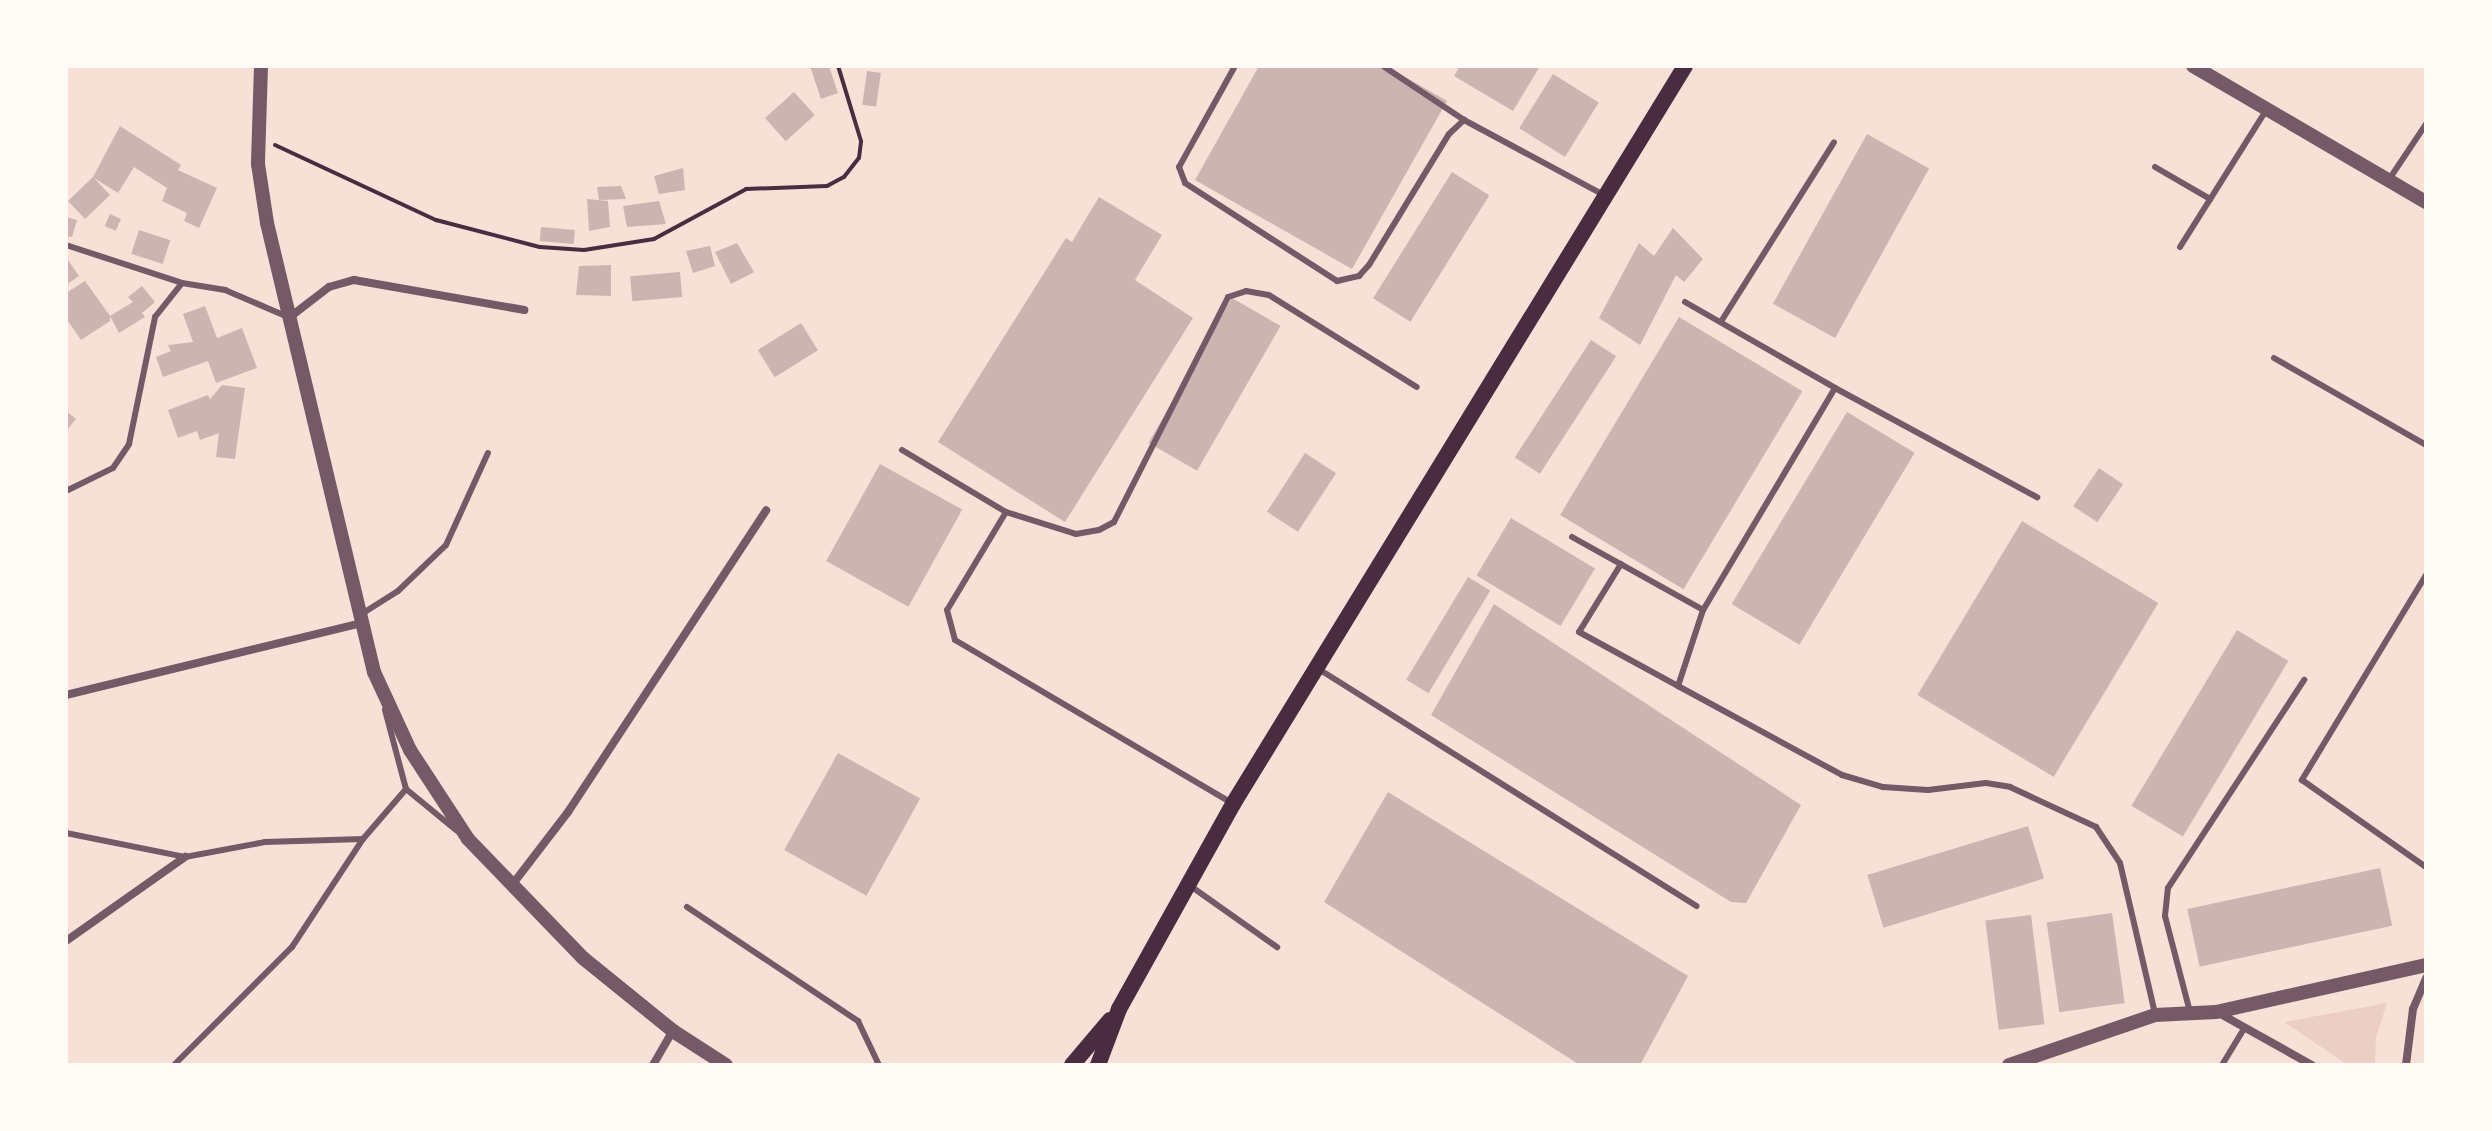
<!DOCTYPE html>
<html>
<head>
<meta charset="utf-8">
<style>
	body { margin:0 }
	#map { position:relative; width:2492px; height:1131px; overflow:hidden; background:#f7e1d7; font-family:"IBM Plex Sans",sans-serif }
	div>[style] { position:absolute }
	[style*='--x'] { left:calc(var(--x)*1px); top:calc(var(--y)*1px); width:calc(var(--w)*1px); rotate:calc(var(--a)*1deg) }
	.green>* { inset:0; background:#ebcfc5 }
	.building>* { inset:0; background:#ccb4b1; transform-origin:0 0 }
	.path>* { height:4px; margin:-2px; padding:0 2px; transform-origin:2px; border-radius:2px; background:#4a2c40 }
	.service>* { height:6px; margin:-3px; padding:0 3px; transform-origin:3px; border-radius:3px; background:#755966 }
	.minor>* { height:8px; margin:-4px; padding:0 4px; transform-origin:4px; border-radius:4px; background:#755966 }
	.tertiary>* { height:14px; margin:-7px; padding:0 7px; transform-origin:7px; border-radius:7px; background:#755966 }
	.secondary>* { height:16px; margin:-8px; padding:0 8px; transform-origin:8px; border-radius:8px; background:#4a2c40 }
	span { translate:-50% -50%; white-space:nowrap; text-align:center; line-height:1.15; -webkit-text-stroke:8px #fffaf5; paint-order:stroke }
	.frame { position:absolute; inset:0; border:68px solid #fffaf5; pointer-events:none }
</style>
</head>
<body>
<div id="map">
	<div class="green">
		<i style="clip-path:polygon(2387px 1003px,2376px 1038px,2375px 1065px,2348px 1065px,2284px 1022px)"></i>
	</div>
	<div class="building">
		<i style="clip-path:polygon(810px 66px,829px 66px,838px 93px,821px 99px)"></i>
		<i style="clip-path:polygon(1259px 66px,1386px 66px,1447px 101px,1352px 269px,1195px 180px)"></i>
		<i style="clip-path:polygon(1460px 66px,1540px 66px,1513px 111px,1454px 76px)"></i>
		<i style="left:867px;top:71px;width:14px;height:34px;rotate:8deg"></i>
		<i style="left:1553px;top:74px;width:54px;height:64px;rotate:32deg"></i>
		<i style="left:794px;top:92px;width:31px;height:39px;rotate:48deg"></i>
		<i style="clip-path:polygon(120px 126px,181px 165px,178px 170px,217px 188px,199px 228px,184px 221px,187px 213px,162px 201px,167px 188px,134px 167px,118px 193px,94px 178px,110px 195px,85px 219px,68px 201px,93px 177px)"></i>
		<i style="left:1867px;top:134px;width:71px;height:194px;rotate:29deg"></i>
		<i style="clip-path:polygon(683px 168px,685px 190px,659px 194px,654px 176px)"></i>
		<i style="left:1452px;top:172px;width:44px;height:149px;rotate:32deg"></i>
		<i style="clip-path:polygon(621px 186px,626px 199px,599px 200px,597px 187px)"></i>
		<i style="clip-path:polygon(1099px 197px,1162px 235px,1135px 280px,1193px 318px,1065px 522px,938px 442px,1066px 238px,1072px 242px)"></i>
		<i style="clip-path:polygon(587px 199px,608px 201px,610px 227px,589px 231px)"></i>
		<i style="clip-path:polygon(659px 201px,666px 224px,627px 227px,623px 206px)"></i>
		<i style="left:110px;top:214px;width:12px;height:13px;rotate:24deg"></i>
		<i style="clip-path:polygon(66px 217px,77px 220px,72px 237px,66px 236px)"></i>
		<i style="left:541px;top:227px;width:34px;height:14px;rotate:5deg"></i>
		<i style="clip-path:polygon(1673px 228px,1703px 259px,1684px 282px,1676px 275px,1640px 345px,1599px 318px,1639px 243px,1654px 256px)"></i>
		<i style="left:139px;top:230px;width:33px;height:25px;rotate:18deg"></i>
		<i style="clip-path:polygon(737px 243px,754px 272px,731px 284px,715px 252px)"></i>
		<i style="clip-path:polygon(710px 246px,715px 266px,693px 273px,686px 251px)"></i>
		<i style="clip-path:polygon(66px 257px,79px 276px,66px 285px)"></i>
		<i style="clip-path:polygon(611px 265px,611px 296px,576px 295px,579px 266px)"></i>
		<i style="left:680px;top:272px;width:25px;height:50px;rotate:85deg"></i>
		<i style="clip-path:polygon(85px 281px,110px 316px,133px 302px,128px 297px,142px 286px,155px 302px,142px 313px,145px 317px,119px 333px,110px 316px,110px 321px,81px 340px,66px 318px,66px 293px)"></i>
		<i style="left:1232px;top:298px;width:56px;height:167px;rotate:30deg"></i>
		<i style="clip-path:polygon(205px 306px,217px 338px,242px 328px,257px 368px,216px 383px,208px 361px,163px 377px,156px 357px,171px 351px,168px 345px,193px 342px,183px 314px)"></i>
		<i style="left:1679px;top:317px;width:144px;height:231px;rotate:31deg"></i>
		<i style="left:801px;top:323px;width:32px;height:51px;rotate:58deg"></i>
		<i style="left:1591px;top:340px;width:30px;height:140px;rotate:33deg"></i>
		<i style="clip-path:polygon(222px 385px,245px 388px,235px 459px,216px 457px,219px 433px,200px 440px,197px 431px,178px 438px,168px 410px,208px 395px,210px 399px)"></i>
		<i style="clip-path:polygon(66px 411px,76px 419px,66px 431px)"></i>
		<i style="left:1847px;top:412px;width:79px;height:224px;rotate:31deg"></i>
		<i style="left:1305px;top:453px;width:37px;height:70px;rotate:33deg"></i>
		<i style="left:880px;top:464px;width:94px;height:111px;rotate:29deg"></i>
		<i style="left:2099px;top:468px;width:29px;height:46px;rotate:34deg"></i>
		<i style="left:1511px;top:518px;width:98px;height:67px;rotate:31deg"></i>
		<i style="left:2022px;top:521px;width:159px;height:203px;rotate:31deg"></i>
		<i style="left:1468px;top:577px;width:26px;height:120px;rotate:31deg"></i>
		<i style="clip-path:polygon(1494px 604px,1801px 805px,1746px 903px,1731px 902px,1431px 715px)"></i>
		<i style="left:2237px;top:630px;width:60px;height:205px;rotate:31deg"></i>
		<i style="left:838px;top:753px;width:94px;height:111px;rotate:29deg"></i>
		<i style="clip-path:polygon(1388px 792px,1688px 976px,1640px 1065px,1580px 1065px,1324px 902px)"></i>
		<i style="left:2028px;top:826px;width:55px;height:168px;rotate:73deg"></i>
		<i style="left:2380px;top:868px;width:59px;height:197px;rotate:78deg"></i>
		<i style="left:2112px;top:913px;width:91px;height:66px;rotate:82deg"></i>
		<i style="left:2031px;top:915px;width:110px;height:46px;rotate:83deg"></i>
	</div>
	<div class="path">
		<i style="--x:275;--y:145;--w:178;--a:25"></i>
		<i style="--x:436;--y:220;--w:107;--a:14.6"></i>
		<i style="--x:540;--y:247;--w:44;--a:3.9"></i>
		<i style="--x:584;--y:250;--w:71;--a:-8.9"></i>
		<i style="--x:654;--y:239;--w:105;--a:-28.5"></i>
		<i style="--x:746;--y:189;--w:81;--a:-2.1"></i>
		<i style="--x:827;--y:186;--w:19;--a:-28"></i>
		<i style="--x:844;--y:177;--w:24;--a:-52"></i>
		<i style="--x:859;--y:158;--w:17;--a:-83"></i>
		<i style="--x:861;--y:141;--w:78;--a:-107"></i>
	</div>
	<div class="service">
		<i style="--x:1235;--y:66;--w:115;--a:119"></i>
		<i style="--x:1179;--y:167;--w:17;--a:69"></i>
		<i style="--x:1185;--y:183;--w:181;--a:32.8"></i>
		<i style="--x:1337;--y:281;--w:23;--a:-13"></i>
		<i style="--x:1359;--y:276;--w:15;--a:-48"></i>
		<i style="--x:1369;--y:265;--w:153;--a:-58.6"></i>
		<i style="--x:1449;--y:134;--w:21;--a:-43"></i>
		<i style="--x:1464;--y:120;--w:159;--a:28.2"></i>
		<i style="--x:1383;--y:66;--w:97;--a:33.7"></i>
		<i style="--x:2155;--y:167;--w:64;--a:30.2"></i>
		<i style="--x:2388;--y:181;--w:69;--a:-56.3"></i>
		<i style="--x:66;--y:245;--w:122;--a:18.1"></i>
		<i style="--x:2180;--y:247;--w:163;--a:-57.8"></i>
		<i style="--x:1685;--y:302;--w:173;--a:29.8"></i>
		<i style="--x:1835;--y:388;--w:258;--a:120.7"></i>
		<i style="--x:1722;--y:320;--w:210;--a:-57.8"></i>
		<i style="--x:2274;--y:358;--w:175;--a:29.8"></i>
		<i style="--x:1835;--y:388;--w:230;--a:28.4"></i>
		<i style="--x:902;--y:450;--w:121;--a:30.8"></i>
		<i style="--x:1006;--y:512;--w:73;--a:17.4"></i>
		<i style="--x:1076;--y:534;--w:23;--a:-10"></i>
		<i style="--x:1099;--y:530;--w:17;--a:-28"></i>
		<i style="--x:1114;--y:522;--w:252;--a:-63.1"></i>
		<i style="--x:1228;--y:297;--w:19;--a:-18"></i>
		<i style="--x:1246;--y:291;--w:23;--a:10"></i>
		<i style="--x:1269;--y:295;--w:174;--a:31.9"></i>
		<i style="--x:66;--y:491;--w:52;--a:-26.1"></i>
		<i style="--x:113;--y:468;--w:29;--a:-56"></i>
		<i style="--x:129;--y:444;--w:130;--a:-78.4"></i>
		<i style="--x:155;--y:317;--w:43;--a:-51.5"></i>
		<i style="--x:182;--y:283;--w:44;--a:9.2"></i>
		<i style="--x:225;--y:290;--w:66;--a:23.1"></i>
		<i style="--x:1006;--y:512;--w:114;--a:121"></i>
		<i style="--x:947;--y:610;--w:31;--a:75"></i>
		<i style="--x:955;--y:640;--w:323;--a:30.5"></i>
		<i style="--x:1572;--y:537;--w:150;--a:29.1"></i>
		<i style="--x:1703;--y:610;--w:80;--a:108.2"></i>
		<i style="--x:1678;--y:686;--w:187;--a:28.5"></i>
		<i style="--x:1842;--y:775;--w:43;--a:16.3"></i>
		<i style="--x:1883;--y:787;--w:45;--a:3.8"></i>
		<i style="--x:1928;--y:790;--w:58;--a:-6.9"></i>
		<i style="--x:1986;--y:783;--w:24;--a:9"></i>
		<i style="--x:2010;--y:787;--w:95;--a:24.9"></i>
		<i style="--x:2096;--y:827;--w:43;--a:56.3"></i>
		<i style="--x:2120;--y:863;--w:154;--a:76.9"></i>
		<i style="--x:1621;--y:564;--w:80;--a:121.7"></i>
		<i style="--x:1579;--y:632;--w:113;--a:28.6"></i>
		<i style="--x:2426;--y:575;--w:240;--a:121.2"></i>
		<i style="--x:2302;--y:780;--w:151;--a:35.1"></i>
		<i style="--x:360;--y:615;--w:45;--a:-32.3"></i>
		<i style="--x:398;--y:591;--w:66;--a:-43.8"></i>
		<i style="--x:446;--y:545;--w:101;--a:-65.5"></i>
		<i style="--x:1317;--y:668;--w:448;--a:32.1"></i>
		<i style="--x:406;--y:789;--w:65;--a:39.4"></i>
		<i style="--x:66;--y:833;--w:121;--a:11.4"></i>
		<i style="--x:185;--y:857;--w:81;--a:-10.6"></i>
		<i style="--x:265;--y:842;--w:98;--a:-1.8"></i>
		<i style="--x:363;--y:839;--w:66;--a:-49.3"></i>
		<i style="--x:406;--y:789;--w:82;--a:-104.9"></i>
		<i style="--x:1189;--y:885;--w:108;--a:35.2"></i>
		<i style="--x:687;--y:907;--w:206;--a:33.7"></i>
		<i style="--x:858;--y:1021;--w:49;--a:64.5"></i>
		<i style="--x:2190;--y:1012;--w:99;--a:-104.6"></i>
		<i style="--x:2165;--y:916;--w:28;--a:-84"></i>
		<i style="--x:2168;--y:888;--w:249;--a:-56.8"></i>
		<i style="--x:174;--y:1065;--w:167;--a:-45"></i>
		<i style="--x:292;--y:947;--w:129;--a:-56.7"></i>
		<i style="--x:2222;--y:1065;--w:44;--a:-58.8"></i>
	</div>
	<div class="minor">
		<i style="--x:290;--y:317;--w:49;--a:-37.6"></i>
		<i style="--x:329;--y:287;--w:26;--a:-16"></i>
		<i style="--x:354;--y:280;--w:173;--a:10"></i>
		<i style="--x:66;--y:695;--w:305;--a:-13.7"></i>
		<i style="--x:512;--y:885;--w:92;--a:-52.5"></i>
		<i style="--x:568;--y:812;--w:361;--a:-56.7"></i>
		<i style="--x:66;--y:941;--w:146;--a:-35.2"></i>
		<i style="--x:2217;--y:1012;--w:109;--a:29.2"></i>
		<i style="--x:653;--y:1065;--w:39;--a:-60"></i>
		<i style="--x:2406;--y:1065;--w:56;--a:-82.9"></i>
		<i style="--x:2413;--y:1009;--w:34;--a:-67"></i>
	</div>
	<div class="tertiary">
		<i style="--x:261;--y:66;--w:98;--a:91.8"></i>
		<i style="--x:258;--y:164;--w:60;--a:81.3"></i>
		<i style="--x:267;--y:223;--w:462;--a:76.6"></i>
		<i style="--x:374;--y:672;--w:86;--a:65.2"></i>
		<i style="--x:410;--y:750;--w:106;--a:56.9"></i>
		<i style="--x:468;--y:839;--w:165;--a:46"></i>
		<i style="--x:583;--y:958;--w:116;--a:39"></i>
		<i style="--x:673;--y:1031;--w:63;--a:32.7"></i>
		<i style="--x:2193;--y:66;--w:270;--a:30.3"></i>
		<i style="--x:2009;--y:1065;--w:154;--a:-18.9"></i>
		<i style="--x:2155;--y:1015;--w:61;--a:-2.8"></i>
		<i style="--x:2216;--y:1012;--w:215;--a:-12.6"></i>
	</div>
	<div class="secondary">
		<i style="--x:1072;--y:1065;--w:59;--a:-49.8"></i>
		<i style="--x:1098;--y:1065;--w:60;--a:-69.4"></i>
		<i style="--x:1119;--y:1009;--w:235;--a:-60.9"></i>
		<i style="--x:1233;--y:804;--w:865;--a:-58.51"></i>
	</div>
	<div class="frame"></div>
</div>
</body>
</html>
